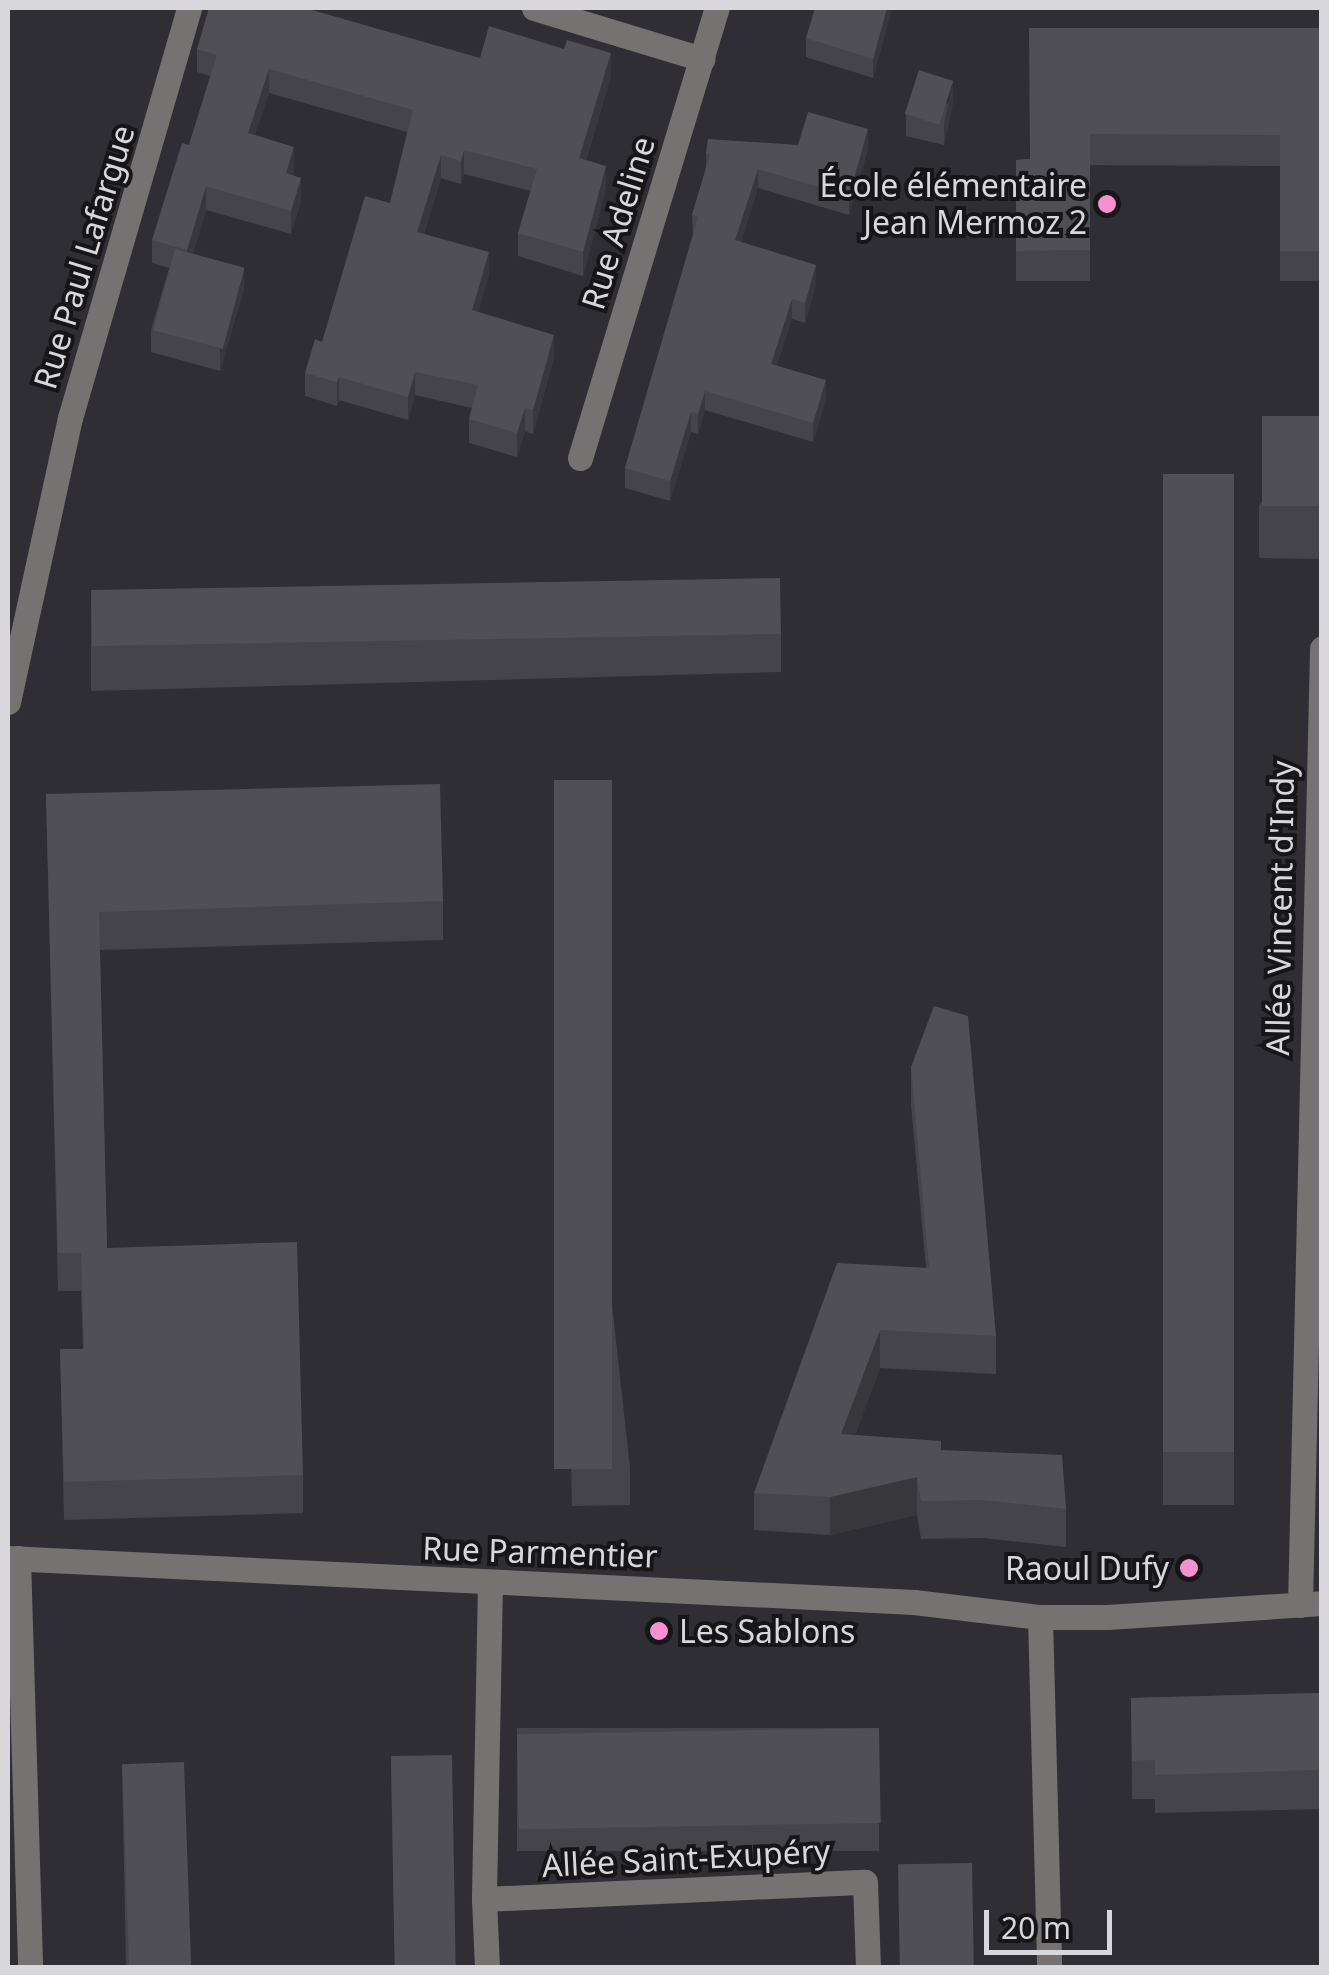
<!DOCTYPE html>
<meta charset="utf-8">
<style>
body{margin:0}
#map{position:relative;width:1329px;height:1975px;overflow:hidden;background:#2e2e34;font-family:"Noto Sans",sans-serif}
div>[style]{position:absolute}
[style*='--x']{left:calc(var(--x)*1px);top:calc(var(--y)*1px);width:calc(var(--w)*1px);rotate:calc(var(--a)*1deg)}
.minor>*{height:25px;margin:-12.5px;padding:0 12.5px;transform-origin:12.5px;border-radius:12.5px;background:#767271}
.wall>*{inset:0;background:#45444a;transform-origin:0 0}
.shaded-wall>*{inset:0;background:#38373c}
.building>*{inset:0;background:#504f56;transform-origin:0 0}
.dots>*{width:28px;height:28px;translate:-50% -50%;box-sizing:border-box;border:5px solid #161619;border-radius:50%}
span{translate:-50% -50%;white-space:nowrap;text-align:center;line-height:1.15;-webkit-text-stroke:8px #161619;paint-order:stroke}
.poi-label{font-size:32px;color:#d8d8dc}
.right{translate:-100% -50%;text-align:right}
.left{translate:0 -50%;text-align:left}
.street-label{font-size:32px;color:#d8d8dc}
.frame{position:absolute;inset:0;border:10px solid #d8d8dc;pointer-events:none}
.scale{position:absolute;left:984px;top:1910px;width:128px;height:45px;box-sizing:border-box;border:5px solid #d8d8dc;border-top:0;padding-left:12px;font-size:30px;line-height:35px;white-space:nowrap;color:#d8d8dc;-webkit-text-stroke:8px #161619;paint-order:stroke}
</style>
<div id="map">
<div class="minor">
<i style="--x:534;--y:8;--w:176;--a:16.9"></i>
<i style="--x:580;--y:458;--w:470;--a:-73.1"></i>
<i style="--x:8;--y:702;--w:291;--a:-77.7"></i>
<i style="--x:70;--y:418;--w:427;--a:-73.8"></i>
<i style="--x:8;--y:1558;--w:907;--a:2.78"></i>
<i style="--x:914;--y:1602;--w:127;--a:6.8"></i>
<i style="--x:1040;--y:1617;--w:67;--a:0"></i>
<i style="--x:1107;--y:1617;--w:215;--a:-3.7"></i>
<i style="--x:18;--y:1558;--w:410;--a:88.3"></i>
<i style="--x:490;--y:1583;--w:316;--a:91.1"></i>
<i style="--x:484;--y:1899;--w:381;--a:-2.6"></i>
<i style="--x:865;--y:1882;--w:86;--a:88"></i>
<i style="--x:1300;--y:1605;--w:957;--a:-88.68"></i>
<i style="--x:1040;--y:1617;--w:351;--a:88.5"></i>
<i style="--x:484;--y:1899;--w:69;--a:87.5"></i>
</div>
<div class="wall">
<i style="clip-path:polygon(892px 8px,873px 78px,806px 57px,806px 38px)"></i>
<i style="clip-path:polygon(1322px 28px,1322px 281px,1280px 281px,1280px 166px,1090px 165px,1090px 281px,1016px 281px,1016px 160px,1030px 159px)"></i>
<i style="clip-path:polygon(197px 49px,480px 58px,611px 76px,586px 160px,606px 189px,583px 276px,518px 256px,518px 233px,531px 191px,464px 174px,461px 184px,441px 178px,424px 234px,489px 275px,478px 312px,554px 358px,533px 434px,525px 431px,517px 457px,469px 443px,469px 419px,472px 408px,415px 395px,408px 420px,339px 400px,337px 406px,305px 396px,305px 373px,322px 342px,390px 203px,407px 132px,269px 93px,255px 135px,294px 170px,292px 175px,301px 201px,291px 234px,206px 210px,193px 254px,244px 289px,220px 371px,151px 352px,151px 330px,169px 268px,152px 263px,152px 240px,189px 145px,210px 76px,197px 72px)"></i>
<i style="clip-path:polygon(953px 102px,944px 145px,906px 136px,906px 114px)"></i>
<i style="clip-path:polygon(868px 149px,849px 215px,758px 188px,741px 242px,816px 285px,805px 323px,792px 319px,777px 365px,826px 400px,813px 442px,705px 410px,698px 434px,691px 432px,670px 501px,625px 488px,625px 468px,693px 235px,692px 215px,706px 169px,706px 153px)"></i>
<i style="clip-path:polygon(1322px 416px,1322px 559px,1259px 558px,1259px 506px)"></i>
<i style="left:1163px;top:474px;width:71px;height:1031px"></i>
<i style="clip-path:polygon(91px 596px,781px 634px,781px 672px,91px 691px)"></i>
<i style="clip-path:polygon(554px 780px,630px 1467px,630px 1505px,572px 1506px)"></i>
<i style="clip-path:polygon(46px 794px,443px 901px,443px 940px,100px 950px,107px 1248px,303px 1475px,303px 1513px,64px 1520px,60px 1349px,83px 1349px,81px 1291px,58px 1291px)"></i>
<i style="clip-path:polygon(911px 1067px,996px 1336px,996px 1374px,880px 1368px,855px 1435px,1066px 1509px,1066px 1547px,983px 1538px,921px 1539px,917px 1515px,830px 1535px,754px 1530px,754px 1493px,926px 1268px,911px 1105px)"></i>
<i style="clip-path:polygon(1322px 1693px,1322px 1809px,1155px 1813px,1155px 1799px,1132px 1799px,1131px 1698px)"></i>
<i style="left:879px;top:1728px;width:123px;height:362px;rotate:90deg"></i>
<i style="clip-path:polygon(391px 1756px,456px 1968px,395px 1968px)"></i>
<i style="clip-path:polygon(122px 1763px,190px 1968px,126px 1968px)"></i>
</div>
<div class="shaded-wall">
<i style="clip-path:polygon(887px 8px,892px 8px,892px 10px,873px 78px,873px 59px)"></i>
<i style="clip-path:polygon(611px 53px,611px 76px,579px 181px,579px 158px)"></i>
<i style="clip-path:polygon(269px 69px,269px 93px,248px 157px,248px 133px)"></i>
<i style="clip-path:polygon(953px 81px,953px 102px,944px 145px,944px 124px)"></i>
<i style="clip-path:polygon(868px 129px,868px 149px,849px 215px,849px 196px)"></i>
<i style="clip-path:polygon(294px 147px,294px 170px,286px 197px,286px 173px)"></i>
<i style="clip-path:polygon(464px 150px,464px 174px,461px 184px,461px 161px)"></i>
<i style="clip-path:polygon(441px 155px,441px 178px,417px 255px,417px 232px)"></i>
<i style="clip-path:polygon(606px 166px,606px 189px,583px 276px,583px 252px)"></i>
<i style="clip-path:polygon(758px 169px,758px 188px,735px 260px,735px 240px)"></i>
<i style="clip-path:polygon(301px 178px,301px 201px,291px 234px,291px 211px)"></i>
<i style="clip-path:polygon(206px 186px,206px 210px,187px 274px,187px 250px)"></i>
<i style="clip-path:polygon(489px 252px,489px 275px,472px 334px,472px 310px)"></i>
<i style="clip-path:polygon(816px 265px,816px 285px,805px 323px,805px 303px)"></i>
<i style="clip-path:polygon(244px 268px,244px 289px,220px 371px,220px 350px)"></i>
<i style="clip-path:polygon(792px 299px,792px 319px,771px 383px,771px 364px)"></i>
<i style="clip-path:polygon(554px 335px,554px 358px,533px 434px,533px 410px)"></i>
<i style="clip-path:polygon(415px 372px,415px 395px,408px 420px,408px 397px)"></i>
<i style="clip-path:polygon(339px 377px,339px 400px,337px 406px,337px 382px)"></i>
<i style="clip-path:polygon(826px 380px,826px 400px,813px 442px,813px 423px)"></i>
<i style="clip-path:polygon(705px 391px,705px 410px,698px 434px,698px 414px)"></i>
<i style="clip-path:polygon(525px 408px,525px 431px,517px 457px,517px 433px)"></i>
<i style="clip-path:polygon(691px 412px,691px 432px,670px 501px,670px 481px)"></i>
<i style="clip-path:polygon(880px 1330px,880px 1368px,841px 1472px,841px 1434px)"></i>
<i style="clip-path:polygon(917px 1477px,917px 1515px,830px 1535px,830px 1497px)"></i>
</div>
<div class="building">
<i style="clip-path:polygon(209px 8px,305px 8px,480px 58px,489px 26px,564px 49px,567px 40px,611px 53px,579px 158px,606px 166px,583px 252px,518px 233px,537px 169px,464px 150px,461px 161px,441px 155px,417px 232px,489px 252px,472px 310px,554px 335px,533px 410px,525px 408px,517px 433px,469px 419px,478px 385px,415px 372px,408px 397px,339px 377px,337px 382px,305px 373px,315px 339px,322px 342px,365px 196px,390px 203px,413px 110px,269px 69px,248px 133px,294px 147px,286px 173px,301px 178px,291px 211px,206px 186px,187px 250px,152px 240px,182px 143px,189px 145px,217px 55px,197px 49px)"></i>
<i style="clip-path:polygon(815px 8px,887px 8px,873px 59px,806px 38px)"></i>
<i style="clip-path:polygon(1029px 28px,1322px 28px,1322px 251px,1280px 251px,1280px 135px,1090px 134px,1090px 250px,1016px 251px,1016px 160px,1030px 159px)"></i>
<i style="left:919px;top:70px;width:36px;height:46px;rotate:18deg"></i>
<i style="clip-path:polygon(808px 112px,868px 129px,849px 196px,758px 169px,735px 240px,816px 265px,805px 303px,792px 299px,771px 364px,826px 380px,813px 423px,705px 391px,698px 414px,691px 412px,670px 481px,625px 468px,698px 217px,692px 215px,710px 154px,757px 168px,706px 153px,708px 139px,798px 145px)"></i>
<i style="left:175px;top:249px;width:72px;height:84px;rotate:15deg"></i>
<i style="left:1262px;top:416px;width:60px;height:90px"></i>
<i style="left:1163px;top:474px;width:71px;height:978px"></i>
<i style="left:780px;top:578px;width:56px;height:689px;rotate:89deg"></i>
<i style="left:554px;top:780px;width:58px;height:689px"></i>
<i style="clip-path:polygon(440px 784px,443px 901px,99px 912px,107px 1248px,297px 1242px,303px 1475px,64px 1482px,60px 1349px,84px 1349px,81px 1253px,58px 1253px,46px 794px)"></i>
<i style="clip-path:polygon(934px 1006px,968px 1016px,996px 1336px,880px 1330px,841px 1434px,941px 1441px,941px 1450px,1062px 1455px,1066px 1509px,983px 1500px,921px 1501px,917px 1477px,830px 1497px,754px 1493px,837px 1263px,929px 1268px,911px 1067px)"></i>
<i style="clip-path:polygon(1322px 1693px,1322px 1770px,1155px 1775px,1155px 1760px,1132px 1761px,1131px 1698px)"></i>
<i style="left:879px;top:1728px;width:95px;height:362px;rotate:89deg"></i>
<i style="left:452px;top:1755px;width:213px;height:61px;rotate:89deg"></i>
<i style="left:184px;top:1762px;width:206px;height:62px;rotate:88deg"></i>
<i style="left:972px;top:1863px;width:105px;height:74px;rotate:89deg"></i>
</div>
<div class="dots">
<i style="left:1107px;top:204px;background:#f690cf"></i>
<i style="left:1189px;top:1568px;background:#f690cf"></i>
<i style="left:659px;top:1631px;background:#f690cf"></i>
</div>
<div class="poi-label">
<span class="right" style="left:1087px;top:204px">École élémentaire<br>Jean Mermoz 2</span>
<span class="right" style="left:1169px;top:1568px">Raoul Dufy</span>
<span class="left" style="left:679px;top:1631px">Les Sablons</span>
</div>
<div class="street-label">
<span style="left:618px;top:223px;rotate:-73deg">Rue Adeline</span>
<span style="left:84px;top:257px;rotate:-73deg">Rue Paul Lafargue</span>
<span style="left:1280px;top:908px;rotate:-89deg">Allée Vincent d'Indy</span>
<span style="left:540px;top:1552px;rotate:2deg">Rue Parmentier</span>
<span style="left:686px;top:1858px;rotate:-3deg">Allée Saint-Exupéry</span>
</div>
<div class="frame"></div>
<div class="scale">20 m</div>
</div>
